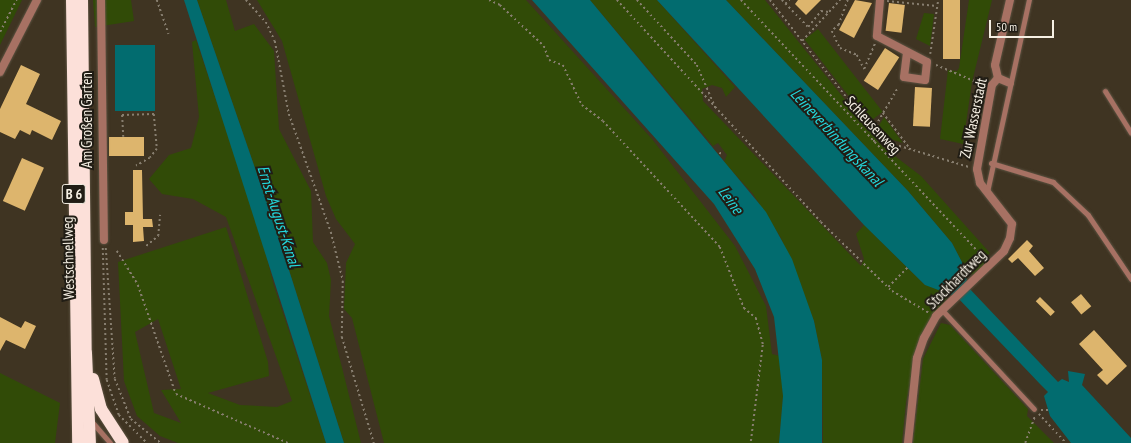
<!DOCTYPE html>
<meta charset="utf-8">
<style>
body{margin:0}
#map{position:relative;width:1131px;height:443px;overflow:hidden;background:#3f3422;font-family:"PT Sans Narrow",sans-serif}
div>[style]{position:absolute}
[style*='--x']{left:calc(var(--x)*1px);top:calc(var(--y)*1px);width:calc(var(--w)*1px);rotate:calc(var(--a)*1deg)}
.green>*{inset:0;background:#314b07;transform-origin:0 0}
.water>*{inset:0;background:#026c6f;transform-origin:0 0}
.building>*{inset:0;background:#ddb56d;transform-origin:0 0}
.path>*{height:1.5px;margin-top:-0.75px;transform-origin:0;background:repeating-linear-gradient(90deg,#877e6f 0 2px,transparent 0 5px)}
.roads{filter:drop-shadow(0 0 1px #5c5241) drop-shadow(0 0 1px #5c5241)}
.lane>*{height:5px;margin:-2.5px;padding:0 2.5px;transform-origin:2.5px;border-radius:2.5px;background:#a77163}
.street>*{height:8px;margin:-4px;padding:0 4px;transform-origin:4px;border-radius:4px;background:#a77163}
.highway>*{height:12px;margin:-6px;padding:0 6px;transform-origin:6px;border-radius:6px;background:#fce0d9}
span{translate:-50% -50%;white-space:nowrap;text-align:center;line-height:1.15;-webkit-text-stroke:4px #211d15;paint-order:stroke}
.shield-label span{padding:1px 3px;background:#211d15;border:1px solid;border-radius:3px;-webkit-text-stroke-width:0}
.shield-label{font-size:14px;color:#f6f0e4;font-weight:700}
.street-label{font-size:15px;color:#f6f0e4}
.water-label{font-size:16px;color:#23d8dd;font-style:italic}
.scale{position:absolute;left:989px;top:20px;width:65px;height:18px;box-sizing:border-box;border:2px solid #f6f0e4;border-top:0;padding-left:5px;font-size:12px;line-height:14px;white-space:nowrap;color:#f6f0e4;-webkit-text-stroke:3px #211d15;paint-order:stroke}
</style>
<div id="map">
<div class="green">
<i style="clip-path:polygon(0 0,22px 0,0 45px)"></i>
<i style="clip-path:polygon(93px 0,131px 0,134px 21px,95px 27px)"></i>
<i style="clip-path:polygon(197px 0,226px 0,235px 31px,254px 24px,274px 51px,279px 129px,311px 191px,313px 242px,327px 263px,331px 280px,329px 316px,361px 443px,344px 443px,275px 226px)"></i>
<i style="clip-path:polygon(257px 0,526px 0,652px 139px,735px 246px,766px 306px,772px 354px,780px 356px,783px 396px,779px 443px,384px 443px,352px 318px,344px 309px,346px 263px,355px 244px,336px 219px,326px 196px,282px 41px)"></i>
<i style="clip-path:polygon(590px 0,657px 0,735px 87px,726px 97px,722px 88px,712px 85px,702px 89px,703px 101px,861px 266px,864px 259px,856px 234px,864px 225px,925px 285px,951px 292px,920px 337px,906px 402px,902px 443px,823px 443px,822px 360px,814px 321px,781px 238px,753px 194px,724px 162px,727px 155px,718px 143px,713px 146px)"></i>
<i style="clip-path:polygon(726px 0,765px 0,883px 147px,921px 176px,990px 253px,985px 258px,990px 264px,979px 274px,963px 275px,964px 266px,952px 243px,908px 191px)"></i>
<i style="clip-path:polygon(969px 0,992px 0,972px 82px,963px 144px,940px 139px,948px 70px,957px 71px,959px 68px)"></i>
<i style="clip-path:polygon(924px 13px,934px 14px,930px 46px,916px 39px)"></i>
<i style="left:818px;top:29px;width:105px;height:17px;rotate:52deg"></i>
<i style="clip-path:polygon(evenodd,196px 40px,260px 231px,274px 286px,326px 443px,178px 443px,160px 436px,137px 416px,124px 381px,118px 262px,226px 227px,268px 362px,269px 376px,208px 393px,240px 405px,277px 407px,292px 401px,226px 217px,193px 199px,162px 194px,149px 179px,169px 155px,191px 148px,199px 117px,192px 42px,196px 40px,158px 319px,181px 389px,161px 390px,181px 423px,154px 413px,135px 332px,158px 319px)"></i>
<i style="clip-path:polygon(884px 117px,903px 143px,881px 136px,877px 129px)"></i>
<i style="clip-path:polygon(941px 323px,950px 325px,1028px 409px,1027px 416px,1054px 443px,913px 443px,923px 359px)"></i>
<i style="clip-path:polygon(0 373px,60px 403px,55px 443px,0 443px)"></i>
</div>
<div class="water">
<i style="clip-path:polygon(184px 0,197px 0,275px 226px,344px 443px,326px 443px)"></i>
<i style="clip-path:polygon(532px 0,590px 0,766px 212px,792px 259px,814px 321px,822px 360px,822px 443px,779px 443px,783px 396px,774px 317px,755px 269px,714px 204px)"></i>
<i style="clip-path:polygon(657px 0,726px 0,908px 191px,952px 243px,964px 266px,968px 287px,1058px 382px,1062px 379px,1069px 382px,1068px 371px,1085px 374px,1082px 385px,1131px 438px,1131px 443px,1071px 443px,1050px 416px,1044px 396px,1048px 392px,1040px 384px,957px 297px,925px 285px,864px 225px)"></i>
<i style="left:155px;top:45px;width:66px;height:40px;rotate:90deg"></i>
</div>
<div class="building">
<i style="clip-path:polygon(798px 0,821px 0,806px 15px,795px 4px)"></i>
<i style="clip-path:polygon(855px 0,872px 3px,854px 38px,839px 30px)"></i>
<i style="left:943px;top:0;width:17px;height:59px"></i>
<i style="left:889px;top:3px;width:16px;height:28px;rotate:7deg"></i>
<i style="left:885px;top:48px;width:17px;height:39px;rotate:33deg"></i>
<i style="clip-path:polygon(21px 65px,40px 74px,26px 104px,61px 121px,52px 140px,32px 130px,30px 135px,20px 130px,15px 139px,0 132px,0 109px)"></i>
<i style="left:915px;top:87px;width:17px;height:39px;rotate:3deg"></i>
<i style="left:109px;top:137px;width:35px;height:19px"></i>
<i style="left:22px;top:158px;width:24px;height:47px;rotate:24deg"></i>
<i style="clip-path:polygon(133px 170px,142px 170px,143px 219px,152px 219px,153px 227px,143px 227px,144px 241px,133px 242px,133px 225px,125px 225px,125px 212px,133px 212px)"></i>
<i style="clip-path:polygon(1027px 240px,1033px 246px,1029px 251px,1044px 268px,1035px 276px,1018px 258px,1012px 263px,1008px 259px)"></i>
<i style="left:1081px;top:294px;width:16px;height:13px;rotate:50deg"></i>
<i style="left:1040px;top:297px;width:21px;height:6px;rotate:45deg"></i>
<i style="clip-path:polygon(0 317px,21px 328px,25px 321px,36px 326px,25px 349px,6px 340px,0 351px)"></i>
<i style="clip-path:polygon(1094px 330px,1127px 366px,1107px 385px,1097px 375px,1103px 370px,1079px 344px)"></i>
</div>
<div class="path">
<i style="--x:157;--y:0;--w:36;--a:71"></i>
<i style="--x:246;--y:0;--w:30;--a:48"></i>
<i style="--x:266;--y:22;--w:21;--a:65"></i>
<i style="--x:275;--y:41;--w:74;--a:79.1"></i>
<i style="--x:289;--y:114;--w:125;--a:70.4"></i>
<i style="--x:331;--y:232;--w:50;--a:76.2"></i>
<i style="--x:343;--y:281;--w:56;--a:91"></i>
<i style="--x:342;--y:337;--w:111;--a:73.2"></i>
<i style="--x:489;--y:0;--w:12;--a:24"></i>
<i style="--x:500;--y:5;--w:60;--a:43"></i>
<i style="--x:544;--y:46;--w:15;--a:70"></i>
<i style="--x:549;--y:60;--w:15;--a:20"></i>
<i style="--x:563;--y:65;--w:44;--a:64.6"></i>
<i style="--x:582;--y:105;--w:26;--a:37"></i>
<i style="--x:603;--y:121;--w:172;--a:47.1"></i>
<i style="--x:720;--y:247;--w:66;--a:68.5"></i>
<i style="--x:744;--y:308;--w:16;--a:40"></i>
<i style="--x:756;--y:318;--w:28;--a:75"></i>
<i style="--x:763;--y:345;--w:99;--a:97"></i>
<i style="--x:617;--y:0;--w:301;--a:47.4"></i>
<i style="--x:821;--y:222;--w:99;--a:44.2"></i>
<i style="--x:892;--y:291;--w:43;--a:30.7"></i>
<i style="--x:637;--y:0;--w:88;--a:47.3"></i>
<i style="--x:697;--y:65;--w:48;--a:66.6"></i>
<i style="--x:741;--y:0;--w:354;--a:46.7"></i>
<i style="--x:770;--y:0;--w:178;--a:51.8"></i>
<i style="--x:782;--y:0;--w:37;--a:46"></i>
<i style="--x:808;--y:27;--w:21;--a:-51"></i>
<i style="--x:821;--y:11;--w:8;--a:7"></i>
<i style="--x:848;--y:0;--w:27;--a:110"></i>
<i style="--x:839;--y:25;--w:9;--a:139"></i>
<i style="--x:832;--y:31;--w:19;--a:65"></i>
<i style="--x:840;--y:48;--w:18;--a:22"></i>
<i style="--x:857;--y:55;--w:16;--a:63"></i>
<i style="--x:864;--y:69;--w:28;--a:-67"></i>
<i style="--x:887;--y:1;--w:50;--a:5.7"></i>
<i style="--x:785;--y:4;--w:6;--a:-45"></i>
<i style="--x:0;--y:32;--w:36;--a:-63"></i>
<i style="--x:802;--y:41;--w:56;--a:-47.2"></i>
<i style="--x:930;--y:54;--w:55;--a:-81.6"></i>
<i style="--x:936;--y:65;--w:52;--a:22.6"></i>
<i style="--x:883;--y:113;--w:46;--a:52.9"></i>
<i style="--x:873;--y:130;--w:48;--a:-59.7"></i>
<i style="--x:123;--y:137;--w:22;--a:-93"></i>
<i style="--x:122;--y:115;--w:32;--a:-2"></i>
<i style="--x:154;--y:114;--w:35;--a:85"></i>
<i style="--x:157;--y:149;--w:11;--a:128"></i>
<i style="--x:150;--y:158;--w:16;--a:150"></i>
<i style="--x:873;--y:141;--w:7;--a:-8"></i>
<i style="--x:880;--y:140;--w:93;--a:16.9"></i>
<i style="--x:719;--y:154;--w:5;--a:-37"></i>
<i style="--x:146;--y:246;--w:16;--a:-40"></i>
<i style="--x:158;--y:236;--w:21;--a:-85"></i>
<i style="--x:103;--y:248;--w:132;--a:88.3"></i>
<i style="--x:107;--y:380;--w:37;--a:71"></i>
<i style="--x:119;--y:415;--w:40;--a:45"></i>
<i style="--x:106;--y:248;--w:131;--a:86.1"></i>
<i style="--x:115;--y:379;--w:43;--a:68.2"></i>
<i style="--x:131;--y:419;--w:38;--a:39"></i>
<i style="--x:117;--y:251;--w:40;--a:58"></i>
<i style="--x:138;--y:285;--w:115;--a:70.8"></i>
<i style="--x:176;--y:394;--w:122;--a:23.6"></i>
<i style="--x:888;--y:287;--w:28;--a:-45"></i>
<i style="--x:1041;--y:410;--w:8;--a:0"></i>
<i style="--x:1039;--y:414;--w:40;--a:47"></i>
<i style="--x:1025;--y:443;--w:29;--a:-70"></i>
</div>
<div class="roads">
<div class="lane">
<i style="--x:1105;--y:91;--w:49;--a:58.2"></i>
<i style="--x:991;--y:163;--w:65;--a:17"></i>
<i style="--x:1053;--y:182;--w:48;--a:43.3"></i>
<i style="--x:1088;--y:215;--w:77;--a:56.1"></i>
<i style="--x:987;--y:192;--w:197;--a:-77.7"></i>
<i style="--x:942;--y:310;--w:135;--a:47.1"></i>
<i style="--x:92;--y:422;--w:28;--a:49"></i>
</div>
<div class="street">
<i style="--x:101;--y:0;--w:240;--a:89.3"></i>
<i style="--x:880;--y:0;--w:36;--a:95"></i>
<i style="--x:877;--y:36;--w:56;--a:27.5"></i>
<i style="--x:927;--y:62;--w:18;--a:96"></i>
<i style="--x:925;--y:80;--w:21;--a:-172"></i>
<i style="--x:904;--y:77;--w:25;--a:-83"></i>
<i style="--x:0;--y:72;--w:81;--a:-62.8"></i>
<i style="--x:998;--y:78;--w:13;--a:23"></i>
<i style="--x:908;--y:443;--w:85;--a:-84"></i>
<i style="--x:917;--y:358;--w:21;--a:-71"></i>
<i style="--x:924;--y:338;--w:25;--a:-61"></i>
<i style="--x:936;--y:316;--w:94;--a:-43.7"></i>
<i style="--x:1004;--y:251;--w:14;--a:-65"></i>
<i style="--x:1010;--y:238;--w:14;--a:-82"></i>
<i style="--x:1012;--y:224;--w:52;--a:-128"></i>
<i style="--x:980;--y:183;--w:14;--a:-102"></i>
<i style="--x:977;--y:169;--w:85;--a:-79.9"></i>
<i style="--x:992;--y:85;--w:9;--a:-49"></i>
<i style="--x:998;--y:78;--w:13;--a:-103"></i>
<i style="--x:995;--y:65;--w:67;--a:-77"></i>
</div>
<div class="highway">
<i style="--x:72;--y:0;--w:443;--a:89.2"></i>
<i style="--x:82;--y:0;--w:353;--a:89.4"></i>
<i style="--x:86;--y:353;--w:90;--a:87.5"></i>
<i style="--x:93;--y:379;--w:31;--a:75"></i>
<i style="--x:101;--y:409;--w:40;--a:57.1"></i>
</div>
</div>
<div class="shield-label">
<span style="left:74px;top:194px">B 6</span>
</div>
<div class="street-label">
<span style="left:973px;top:118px;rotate:-78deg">Zur Wasserstadt</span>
<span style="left:87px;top:120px;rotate:-90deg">Am Großen Garten</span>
<span style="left:873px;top:125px;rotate:47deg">Schleusenweg</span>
<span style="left:68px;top:258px;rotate:-91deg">Westschnellweg</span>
<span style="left:956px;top:279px;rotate:-45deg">Stockhardtweg</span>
</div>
<div class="water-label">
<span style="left:837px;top:137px;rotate:47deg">Leineverbindungskanal</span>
<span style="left:731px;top:200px;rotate:54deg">Leine</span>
<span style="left:279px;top:216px;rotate:72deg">Ernst-August-Kanal</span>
</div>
<div class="scale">50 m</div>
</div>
